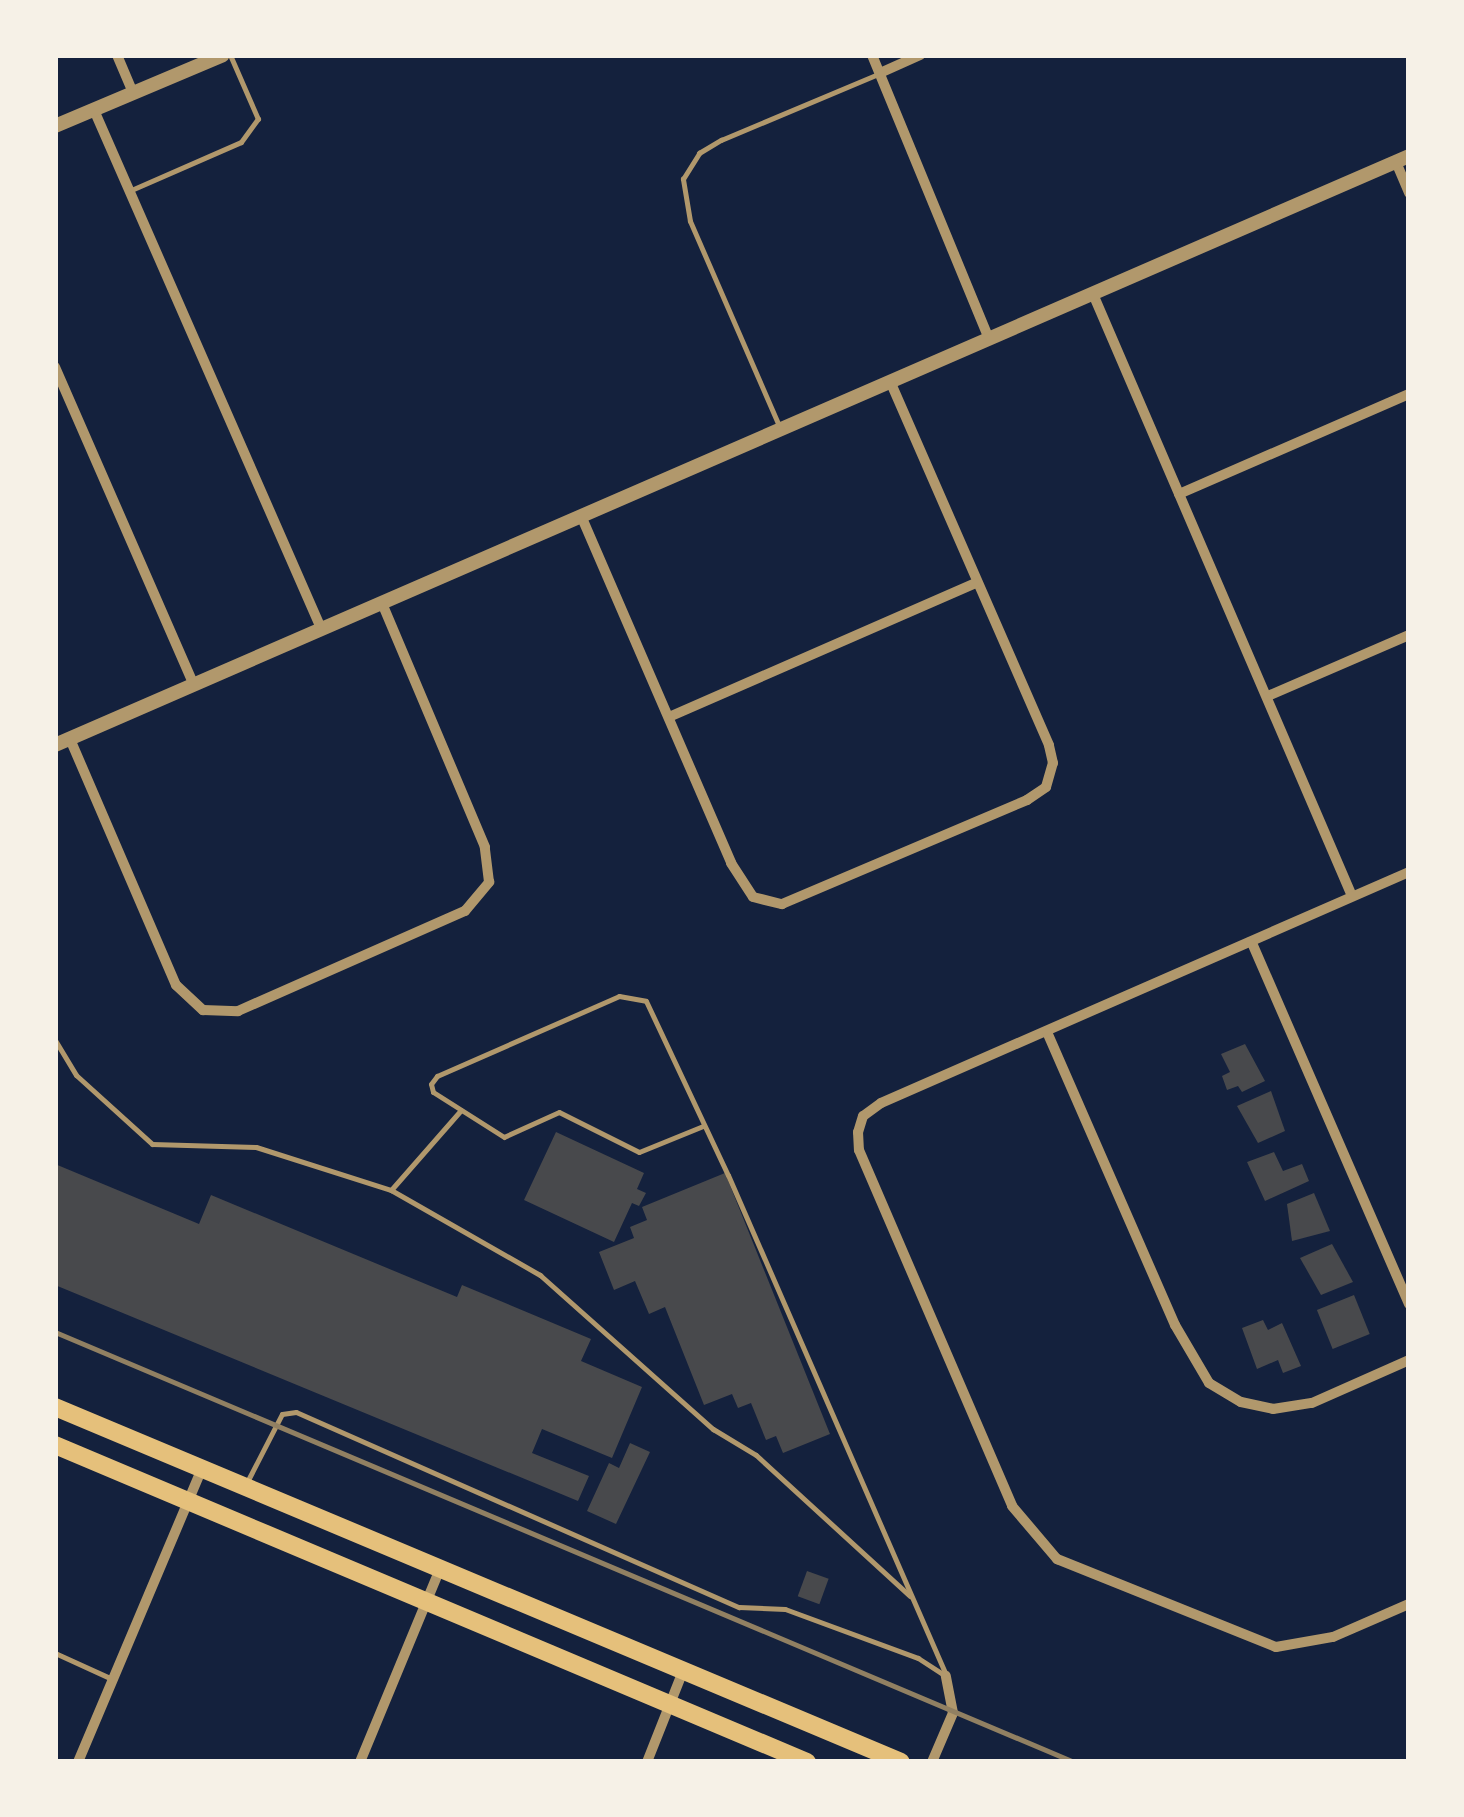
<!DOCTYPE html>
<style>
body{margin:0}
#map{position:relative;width:1464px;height:1817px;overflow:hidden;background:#14213d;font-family:Figtree,sans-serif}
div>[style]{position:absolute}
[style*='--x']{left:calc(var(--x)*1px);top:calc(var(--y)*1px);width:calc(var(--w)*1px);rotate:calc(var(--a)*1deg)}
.building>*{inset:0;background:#48494c;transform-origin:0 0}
.service>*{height:5px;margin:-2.5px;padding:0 2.5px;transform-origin:2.5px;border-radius:2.5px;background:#b1986c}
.minor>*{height:10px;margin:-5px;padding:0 5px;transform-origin:5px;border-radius:5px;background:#b1986c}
.tertiary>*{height:14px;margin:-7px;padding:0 7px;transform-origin:7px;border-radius:7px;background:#b1986c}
.primary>*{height:18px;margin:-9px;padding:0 9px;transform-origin:9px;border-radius:9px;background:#e5c07b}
.rail>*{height:5px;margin:-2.5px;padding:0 2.5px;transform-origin:2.5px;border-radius:2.5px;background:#918062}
span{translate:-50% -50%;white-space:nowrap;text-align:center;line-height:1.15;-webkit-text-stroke:8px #f6f1e7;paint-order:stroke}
.frame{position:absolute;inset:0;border:58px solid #f6f1e7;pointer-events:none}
</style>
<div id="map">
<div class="building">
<i style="clip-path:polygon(1245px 1044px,1265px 1081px,1242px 1092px,1238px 1086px,1227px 1090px,1222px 1076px,1230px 1072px,1221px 1054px)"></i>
<i style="clip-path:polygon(1271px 1091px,1285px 1131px,1258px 1143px,1237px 1106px)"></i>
<i style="clip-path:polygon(556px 1132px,644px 1173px,637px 1189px,646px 1193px,639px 1206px,632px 1203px,614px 1242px,524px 1200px)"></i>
<i style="clip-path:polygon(1274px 1152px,1283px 1171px,1302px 1164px,1309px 1181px,1265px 1201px,1247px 1162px)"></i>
<i style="clip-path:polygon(55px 1164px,199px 1224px,211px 1195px,457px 1297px,462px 1285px,591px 1339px,581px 1361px,642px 1387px,612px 1458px,542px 1429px,532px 1453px,589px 1476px,578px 1501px,55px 1285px)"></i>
<i style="clip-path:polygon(725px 1173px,830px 1434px,783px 1453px,776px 1436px,766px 1440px,751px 1403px,738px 1408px,732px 1394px,704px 1405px,665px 1307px,649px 1314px,635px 1281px,614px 1290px,599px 1252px,634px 1238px,630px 1227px,647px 1220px,642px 1207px)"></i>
<i style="clip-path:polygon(1314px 1193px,1330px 1231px,1292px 1241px,1287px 1204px)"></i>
<i style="clip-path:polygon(1332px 1244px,1353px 1282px,1321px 1295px,1300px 1258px)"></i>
<i style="left:1354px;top:1295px;width:42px;height:40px;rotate:68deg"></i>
<i style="clip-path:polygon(1263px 1320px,1268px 1330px,1282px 1323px,1301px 1366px,1283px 1373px,1278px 1360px,1257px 1369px,1242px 1328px)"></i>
<i style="clip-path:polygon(630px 1443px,650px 1452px,616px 1524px,587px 1511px,609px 1463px,619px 1468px)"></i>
<i style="left:807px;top:1571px;width:23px;height:27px;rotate:20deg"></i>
</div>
<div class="service">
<i style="--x:129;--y:191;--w:122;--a:-23.6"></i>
<i style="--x:241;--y:142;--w:29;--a:-54"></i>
<i style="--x:258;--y:119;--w:70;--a:-113.6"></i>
<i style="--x:780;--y:428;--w:226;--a:-113.5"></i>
<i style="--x:690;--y:221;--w:43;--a:-99.5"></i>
<i style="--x:683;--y:179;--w:31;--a:-58"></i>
<i style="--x:699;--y:153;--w:26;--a:-31"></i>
<i style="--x:721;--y:140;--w:173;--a:-22.8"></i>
<i style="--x:55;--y:1040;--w:41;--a:59"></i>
<i style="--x:76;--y:1075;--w:103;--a:42.2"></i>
<i style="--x:152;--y:1144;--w:104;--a:1.7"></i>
<i style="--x:256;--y:1147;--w:142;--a:17.7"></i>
<i style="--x:391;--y:1190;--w:172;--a:29.7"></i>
<i style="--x:540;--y:1275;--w:232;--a:41.7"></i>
<i style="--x:713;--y:1429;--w:50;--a:31.2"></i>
<i style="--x:756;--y:1455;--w:209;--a:42.5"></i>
<i style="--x:703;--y:1126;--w:69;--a:157.9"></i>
<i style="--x:639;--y:1152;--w:89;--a:-153.4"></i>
<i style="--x:559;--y:1112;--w:60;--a:155.6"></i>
<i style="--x:504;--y:1137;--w:84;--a:-147.6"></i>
<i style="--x:433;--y:1092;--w:8;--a:-104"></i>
<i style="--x:431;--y:1084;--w:10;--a:-53"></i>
<i style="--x:437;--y:1076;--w:199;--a:-23.7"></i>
<i style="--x:619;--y:996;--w:27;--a:10"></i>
<i style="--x:646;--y:1001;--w:192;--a:64.8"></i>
<i style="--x:728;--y:1175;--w:545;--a:66.44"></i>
<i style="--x:391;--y:1190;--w:106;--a:-48.8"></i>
<i style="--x:247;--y:1482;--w:76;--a:-62.8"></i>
<i style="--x:282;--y:1414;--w:14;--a:-8"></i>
<i style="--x:296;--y:1412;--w:484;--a:23.8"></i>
<i style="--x:739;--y:1607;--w:46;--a:2.5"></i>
<i style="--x:785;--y:1609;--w:142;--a:20.2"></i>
<i style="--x:918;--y:1658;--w:31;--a:33"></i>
<i style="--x:55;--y:1653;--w:63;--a:24.5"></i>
</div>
<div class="minor">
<i style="--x:117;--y:55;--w:39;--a:67"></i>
<i style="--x:872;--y:55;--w:307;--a:67.6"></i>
<i style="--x:880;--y:73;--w:44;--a:-24.2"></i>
<i style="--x:94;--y:110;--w:566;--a:66.34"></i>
<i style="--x:1396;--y:162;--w:34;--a:67"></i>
<i style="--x:1093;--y:294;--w:655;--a:66.72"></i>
<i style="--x:55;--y:367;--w:345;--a:66.4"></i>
<i style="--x:1179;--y:494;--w:251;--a:-23.5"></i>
<i style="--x:582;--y:518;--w:376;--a:66.6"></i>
<i style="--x:731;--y:863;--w:40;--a:57.1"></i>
<i style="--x:753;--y:897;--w:30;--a:14"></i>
<i style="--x:782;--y:904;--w:266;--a:-23"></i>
<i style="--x:1027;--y:800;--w:23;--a:-34"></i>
<i style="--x:1046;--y:787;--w:25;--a:-74"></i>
<i style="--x:1053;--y:763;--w:18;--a:-103"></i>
<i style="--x:1049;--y:745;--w:395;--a:-113.6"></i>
<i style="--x:1268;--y:696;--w:154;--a:-23.4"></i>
<i style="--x:669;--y:717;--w:335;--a:-23.6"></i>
<i style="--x:70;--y:739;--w:268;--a:66.7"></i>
<i style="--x:176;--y:985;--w:37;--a:43"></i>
<i style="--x:203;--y:1010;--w:35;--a:2"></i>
<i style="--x:238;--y:1011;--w:248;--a:-23.8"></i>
<i style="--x:465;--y:911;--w:38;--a:-50"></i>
<i style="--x:489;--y:882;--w:35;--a:-97"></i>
<i style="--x:485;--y:847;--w:265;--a:-112.9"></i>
<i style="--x:1409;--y:872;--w:576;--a:156.37"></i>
<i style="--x:881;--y:1103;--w:22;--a:144"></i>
<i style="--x:863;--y:1116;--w:17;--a:107"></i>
<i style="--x:858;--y:1132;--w:18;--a:87"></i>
<i style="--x:859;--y:1150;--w:387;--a:66.7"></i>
<i style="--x:1012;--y:1506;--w:70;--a:49.7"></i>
<i style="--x:1057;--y:1559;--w:236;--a:21.9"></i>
<i style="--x:1276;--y:1647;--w:58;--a:-10"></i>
<i style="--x:1333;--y:1637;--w:83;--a:-23.5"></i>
<i style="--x:1252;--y:943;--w:394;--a:66.5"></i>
<i style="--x:1047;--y:1032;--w:320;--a:66.4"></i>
<i style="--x:1175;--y:1325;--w:67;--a:59.6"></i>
<i style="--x:1209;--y:1383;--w:37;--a:31"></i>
<i style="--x:1241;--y:1402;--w:33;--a:12"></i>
<i style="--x:1273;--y:1409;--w:39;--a:-9"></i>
<i style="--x:1312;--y:1403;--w:106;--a:-23.9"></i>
<i style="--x:78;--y:1762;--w:318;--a:-67.1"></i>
<i style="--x:360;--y:1762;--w:209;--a:-67.5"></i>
<i style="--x:647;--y:1762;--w:98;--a:-68.4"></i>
<i style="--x:932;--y:1762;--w:53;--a:-66.8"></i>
<i style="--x:953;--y:1713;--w:38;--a:-101"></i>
</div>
<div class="tertiary">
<i style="--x:55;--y:126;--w:182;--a:-22.9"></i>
<i style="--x:55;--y:745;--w:1477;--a:-23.51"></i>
</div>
<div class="primary">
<i style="--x:55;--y:1407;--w:917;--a:22.76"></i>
<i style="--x:55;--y:1445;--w:816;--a:22.86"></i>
</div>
<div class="rail">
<i style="--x:55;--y:1332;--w:1106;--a:22.88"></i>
</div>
<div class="frame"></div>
</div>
